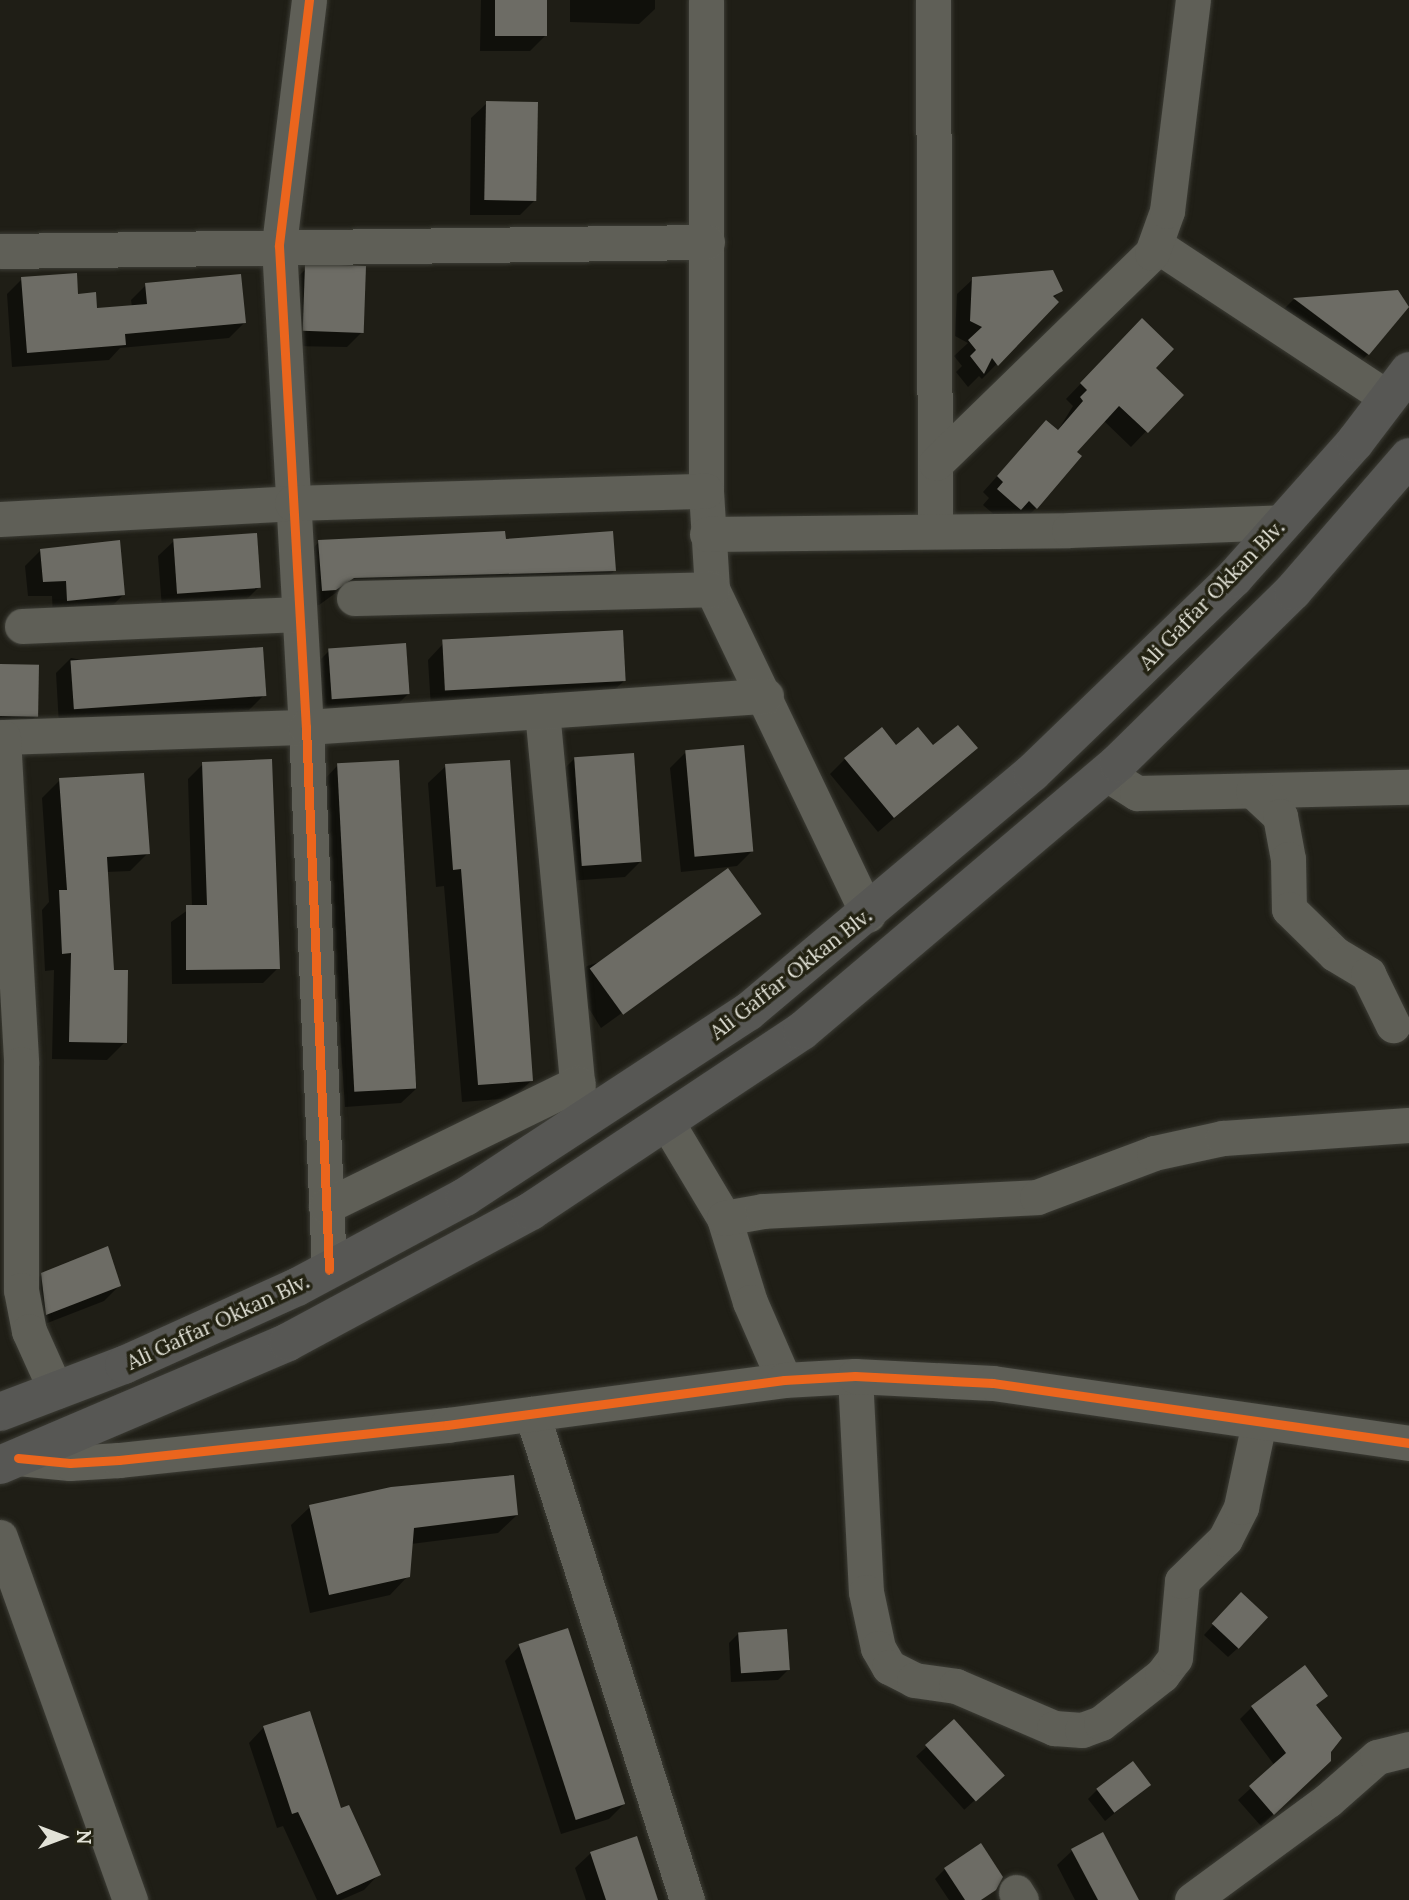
<!DOCTYPE html>
<style>
body{margin:0}
#map{position:relative;width:1409px;height:1900px;overflow:hidden;background:#1f1e16;font-family:Lora,serif}
div>[style]{position:absolute}
[style*='--x']{left:calc(var(--x)*1px);top:calc(var(--y)*1px);width:calc(var(--w)*1px);rotate:calc(var(--a)*1deg)}
.shadow>*{inset:0;background:#0007;transform-origin:0 0}
.building>*{inset:0;background:#6d6c65;transform-origin:0 0}
.roads{filter:drop-shadow(0 0 2px #3c3c35) drop-shadow(0 0 2px #3c3c35)}
.minor>*{height:35px;margin:-17.5px;padding:0 17.5px;transform-origin:17.5px;border-radius:17.5px;background:#5f5f57}
.major>*{height:38px;margin:-19px;padding:0 19px;transform-origin:19px;border-radius:19px;background:#575754}
.cycleway>*{height:9px;margin:-4.5px;padding:0 4.5px;transform-origin:4.5px;border-radius:4.5px;background:#eb651d}
span{translate:-50% -50%;white-space:nowrap;text-align:center;line-height:1.15;-webkit-text-stroke:7px #232212;paint-order:stroke}
.street-label{font-size:21px;color:#e2e2d7}
.north{position:absolute;left:28px;top:1802px;width:70px;height:70px;-webkit-text-stroke:5px #232212;paint-order:stroke;rotate:90deg;font-size:19px;font-weight:700;line-height:28px;text-align:center;color:#e2e2d7}
.north::after{content:'';display:block;margin:auto;width:24px;height:32px;background:#e2e2d7;clip-path:polygon(50% 0,100% 100%,50% 72%,0 100%)}
</style>
<div id="map">
<div class="shadow">
<i style="clip-path:polygon(481px 0,546px 0,545px 36px,530px 51px,480px 51px)"></i>
<i style="clip-path:polygon(570px 0,655px 0,655px 9px,639px 24px,570px 22px)"></i>
<i style="clip-path:polygon(487px 103px,535px 200px,520px 215px,470px 215px,471px 118px)"></i>
<i style="clip-path:polygon(306px 269px,362px 332px,347px 347px,291px 346px,290px 284px)"></i>
<i style="clip-path:polygon(22px 279px,77px 296px,96px 310px,132px 307px,131px 300px,146px 285px,244px 323px,229px 338px,120px 348px,109px 360px,12px 367px,7px 294px)"></i>
<i style="clip-path:polygon(973px 279px,1061px 291px,1053px 298px,1057px 302px,982px 379px,979px 376px,968px 387px,956px 372px,962px 366px,954px 356px,968px 343px,955px 336px,957px 294px)"></i>
<i style="clip-path:polygon(1398px 291px,1368px 354px,1353px 369px,1279px 314px,1293px 300px)"></i>
<i style="clip-path:polygon(1142px 320px,1153px 368px,1181px 395px,1131px 447px,1104px 421px,1075px 452px,1036px 508px,1021px 523px,1005px 524px,983px 505px,989px 498px,983px 492px,1046px 422px,1057px 432px,1073px 406px,1066px 399px)"></i>
<i style="clip-path:polygon(174px 541px,259px 587px,244px 602px,162px 608px,158px 556px)"></i>
<i style="clip-path:polygon(504px 541px,614px 571px,599px 586px,337px 592px,319px 605px,307px 605px,304px 557px,319px 542px)"></i>
<i style="clip-path:polygon(41px 550px,123px 595px,108px 610px,53px 615px,52px 596px,28px 596px,25px 566px)"></i>
<i style="clip-path:polygon(443px 644px,625px 680px,609px 695px,431px 708px,428px 660px)"></i>
<i style="clip-path:polygon(329px 651px,408px 694px,393px 709px,318px 715px,314px 666px)"></i>
<i style="clip-path:polygon(71px 658px,264px 695px,249px 710px,59px 725px,56px 673px)"></i>
<i style="clip-path:polygon(0 666px,37px 715px,22px 730px,0 730px)"></i>
<i style="clip-path:polygon(896px 747px,975px 748px,878px 832px,830px 774px,845px 759px)"></i>
<i style="clip-path:polygon(685px 753px,752px 851px,737px 866px,681px 872px,670px 768px)"></i>
<i style="clip-path:polygon(574px 759px,640px 862px,625px 877px,567px 881px,559px 774px)"></i>
<i style="clip-path:polygon(508px 762px,531px 1081px,513px 1098px,462px 1102px,444px 886px,436px 887px,428px 783px,446px 766px)"></i>
<i style="clip-path:polygon(203px 764px,278px 968px,263px 983px,172px 984px,171px 922px,192px 907px,188px 779px)"></i>
<i style="clip-path:polygon(338px 765px,417px 1088px,401px 1103px,345px 1107px,323px 781px)"></i>
<i style="clip-path:polygon(60px 780px,148px 853px,130px 871px,106px 872px,112px 972px,125px 1042px,107px 1060px,52px 1059px,54px 970px,45px 971px,42px 910px,49px 902px,42px 798px)"></i>
<i style="clip-path:polygon(759px 914px,601px 1028px,572px 981px,587px 966px)"></i>
<i style="clip-path:polygon(42px 1274px,119px 1286px,104px 1301px,32px 1329px,27px 1290px)"></i>
<i style="clip-path:polygon(310px 1507px,517px 1515px,498px 1533px,411px 1544px,408px 1576px,390px 1595px,310px 1613px,291px 1525px)"></i>
<i style="clip-path:polygon(1232px 1604px,1238px 1648px,1228px 1657px,1204px 1635px)"></i>
<i style="clip-path:polygon(739px 1633px,788px 1670px,778px 1680px,731px 1682px,729px 1643px)"></i>
<i style="clip-path:polygon(520px 1645px,624px 1804px,609px 1819px,561px 1834px,505px 1661px)"></i>
<i style="clip-path:polygon(1326px 1696px,1315px 1706px,1317px 1773px,1261px 1826px,1238px 1800px,1275px 1766px,1240px 1719px,1252px 1707px)"></i>
<i style="left:954px;top:1722px;width:72px;height:51px;rotate:48deg"></i>
<i style="clip-path:polygon(264px 1727px,340px 1811px,379px 1874px,364px 1890px,341px 1900px,317px 1900px,283px 1826px,277px 1828px,249px 1743px)"></i>
<i style="clip-path:polygon(1149px 1785px,1105px 1821px,1088px 1799px,1097px 1790px)"></i>
<i style="clip-path:polygon(1073px 1850px,1137px 1900px,1075px 1900px,1057px 1865px)"></i>
<i style="clip-path:polygon(591px 1853px,656px 1900px,586px 1900px,575px 1868px)"></i>
<i style="clip-path:polygon(945px 1869px,978px 1900px,949px 1900px,935px 1879px)"></i>
</div>
<div class="building">
<i style="left:495px;top:0;width:52px;height:36px"></i>
<i style="left:486px;top:101px;width:52px;height:99px;rotate:1deg"></i>
<i style="left:366px;top:266px;width:67px;height:61px;rotate:92deg"></i>
<i style="clip-path:polygon(1053px 270px,1063px 291px,1053px 296px,1059px 302px,998px 366px,992px 358px,984px 374px,970px 356px,976px 350px,968px 340px,982px 327px,970px 321px,972px 277px)"></i>
<i style="clip-path:polygon(77px 273px,78px 294px,96px 292px,97px 308px,147px 304px,145px 283px,241px 274px,246px 323px,125px 334px,126px 345px,27px 353px,21px 277px)"></i>
<i style="clip-path:polygon(1398px 290px,1409px 307px,1369px 355px,1293px 298px)"></i>
<i style="clip-path:polygon(1142px 318px,1174px 349px,1156px 368px,1184px 395px,1148px 433px,1119px 406px,1077px 452px,1082px 456px,1037px 509px,1029px 501px,1021px 510px,997px 489px,1003px 482px,997px 476px,1046px 420px,1058px 430px,1083px 401px,1080px 397px,1087px 390px,1080px 383px)"></i>
<i style="clip-path:polygon(505px 531px,506px 539px,613px 531px,616px 571px,354px 578px,336px 590px,322px 591px,318px 540px)"></i>
<i style="left:257px;top:533px;width:55px;height:84px;rotate:86deg"></i>
<i style="clip-path:polygon(120px 540px,125px 595px,67px 601px,66px 581px,43px 582px,40px 549px)"></i>
<i style="left:623px;top:630px;width:51px;height:181px;rotate:87deg"></i>
<i style="left:406px;top:643px;width:51px;height:78px;rotate:86deg"></i>
<i style="left:263px;top:647px;width:49px;height:193px;rotate:86deg"></i>
<i style="left:0;top:664px;width:39px;height:52px;rotate:1deg"></i>
<i style="clip-path:polygon(958px 725px,978px 748px,894px 818px,844px 758px,882px 727px,896px 745px,918px 727px,933px 745px)"></i>
<i style="left:744px;top:745px;width:107px;height:59px;rotate:85deg"></i>
<i style="left:634px;top:753px;width:109px;height:60px;rotate:86deg"></i>
<i style="clip-path:polygon(272px 759px,280px 969px,186px 970px,186px 905px,207px 905px,202px 762px)"></i>
<i style="left:399px;top:760px;width:329px;height:62px;rotate:87deg"></i>
<i style="clip-path:polygon(510px 760px,533px 1081px,478px 1085px,461px 869px,453px 870px,445px 764px)"></i>
<i style="clip-path:polygon(144px 773px,150px 854px,107px 857px,114px 970px,128px 970px,127px 1043px,69px 1042px,71px 953px,62px 954px,59px 890px,67px 890px,59px 778px)"></i>
<i style="left:728px;top:868px;width:57px;height:171px;rotate:54deg"></i>
<i style="clip-path:polygon(108px 1246px,121px 1286px,46px 1315px,41px 1273px)"></i>
<i style="clip-path:polygon(514px 1475px,518px 1515px,414px 1528px,410px 1577px,329px 1595px,309px 1505px,391px 1487px)"></i>
<i style="left:1241px;top:1592px;width:37px;height:43px;rotate:43deg"></i>
<i style="left:568px;top:1628px;width:185px;height:52px;rotate:72deg"></i>
<i style="left:787px;top:1629px;width:41px;height:49px;rotate:86deg"></i>
<i style="clip-path:polygon(1305px 1665px,1328px 1696px,1316px 1705px,1342px 1738px,1331px 1752px,1331px 1761px,1274px 1815px,1249px 1786px,1286px 1753px,1251px 1706px)"></i>
<i style="clip-path:polygon(310px 1711px,341px 1808px,349px 1805px,381px 1875px,337px 1895px,298px 1812px,292px 1814px,263px 1726px)"></i>
<i style="left:954px;top:1719px;width:76px;height:39px;rotate:48deg"></i>
<i style="left:1133px;top:1761px;width:30px;height:46px;rotate:53deg"></i>
<i style="clip-path:polygon(1103px 1832px,1139px 1900px,1098px 1900px,1071px 1849px)"></i>
<i style="clip-path:polygon(637px 1836px,658px 1900px,606px 1900px,590px 1852px)"></i>
<i style="clip-path:polygon(981px 1843px,1003px 1877px,996px 1890px,981px 1900px,965px 1900px,944px 1868px)"></i>
</div>
<div class="roads">
<div class="minor">
<i style="--x:309;--y:0;--w:248;--a:97"></i>
<i style="--x:279;--y:246;--w:482;--a:86.8"></i>
<i style="--x:306;--y:727;--w:543;--a:87.57"></i>
<i style="--x:706;--y:0;--w:491;--a:90"></i>
<i style="--x:706;--y:491;--w:98;--a:86.5"></i>
<i style="--x:712;--y:589;--w:361;--a:64.4"></i>
<i style="--x:933;--y:0;--w:529;--a:89.78"></i>
<i style="--x:1156;--y:245;--w:278;--a:33.4"></i>
<i style="--x:0;--y:251;--w:707;--a:-0.73"></i>
<i style="--x:936;--y:463;--w:301;--a:-44.2"></i>
<i style="--x:1152;--y:253;--w:45;--a:-70.3"></i>
<i style="--x:1167;--y:211;--w:213;--a:-83"></i>
<i style="--x:0;--y:519;--w:292;--a:-3.1"></i>
<i style="--x:292;--y:503;--w:414;--a:-1.7"></i>
<i style="--x:707;--y:534;--w:362;--a:-0.6"></i>
<i style="--x:1069;--y:530;--w:215;--a:-2.1"></i>
<i style="--x:354;--y:598;--w:358;--a:-1.4"></i>
<i style="--x:22;--y:626;--w:277;--a:-2.5"></i>
<i style="--x:542;--y:711;--w:412;--a:84.6"></i>
<i style="--x:0;--y:737;--w:306;--a:-1.9"></i>
<i style="--x:306;--y:727;--w:461;--a:-3.9"></i>
<i style="--x:3;--y:737;--w:327;--a:86.8"></i>
<i style="--x:21;--y:1064;--w:226;--a:90"></i>
<i style="--x:21;--y:1290;--w:42;--a:79"></i>
<i style="--x:29;--y:1331;--w:66;--a:65.8"></i>
<i style="--x:1105;--y:773;--w:38;--a:32"></i>
<i style="--x:1137;--y:793;--w:272;--a:-1.3"></i>
<i style="--x:1253;--y:791;--w:37;--a:43"></i>
<i style="--x:1280;--y:816;--w:44;--a:79.5"></i>
<i style="--x:1288;--y:859;--w:50;--a:88.9"></i>
<i style="--x:1289;--y:909;--w:64;--a:44.4"></i>
<i style="--x:1335;--y:954;--w:39;--a:31"></i>
<i style="--x:1368;--y:974;--w:57;--a:63.9"></i>
<i style="--x:666;--y:1121;--w:113;--a:59.1"></i>
<i style="--x:724;--y:1218;--w:88;--a:72.8"></i>
<i style="--x:750;--y:1302;--w:85;--a:66.4"></i>
<i style="--x:326;--y:1206;--w:280;--a:-26"></i>
<i style="--x:724;--y:1218;--w:40;--a:-10"></i>
<i style="--x:763;--y:1211;--w:274;--a:-2.9"></i>
<i style="--x:1037;--y:1197;--w:125;--a:-20.6"></i>
<i style="--x:1154;--y:1153;--w:71;--a:-12.3"></i>
<i style="--x:1223;--y:1138;--w:186;--a:-4"></i>
<i style="--x:855;--y:1376;--w:216;--a:87.1"></i>
<i style="--x:866;--y:1592;--w:57;--a:77.9"></i>
<i style="--x:878;--y:1648;--w:22;--a:60"></i>
<i style="--x:889;--y:1667;--w:28;--a:27"></i>
<i style="--x:914;--y:1680;--w:42;--a:8.1"></i>
<i style="--x:956;--y:1686;--w:107;--a:23.2"></i>
<i style="--x:1054;--y:1728;--w:28;--a:4"></i>
<i style="--x:1082;--y:1730;--w:20;--a:-20"></i>
<i style="--x:1101;--y:1723;--w:78;--a:-38.2"></i>
<i style="--x:1162;--y:1675;--w:21;--a:-53"></i>
<i style="--x:1175;--y:1658;--w:77;--a:-84.8"></i>
<i style="--x:1182;--y:1581;--w:60;--a:-44.3"></i>
<i style="--x:1225;--y:1539;--w:36;--a:-63"></i>
<i style="--x:1241;--y:1507;--w:87;--a:-78"></i>
<i style="--x:532;--y:1414;--w:510;--a:72.31"></i>
<i style="--x:18;--y:1458;--w:52;--a:5.5"></i>
<i style="--x:70;--y:1463;--w:49;--a:-3.5"></i>
<i style="--x:119;--y:1460;--w:330;--a:-6.1"></i>
<i style="--x:447;--y:1425;--w:340;--a:-7.6"></i>
<i style="--x:784;--y:1380;--w:71;--a:-3.2"></i>
<i style="--x:855;--y:1376;--w:138;--a:2.9"></i>
<i style="--x:993;--y:1383;--w:420;--a:8.2"></i>
<i style="--x:0;--y:1537;--w:386;--a:70.3"></i>
<i style="--x:1016;--y:1892;--w:9;--a:58"></i>
<i style="--x:1192;--y:1900;--w:169;--a:-36.3"></i>
<i style="--x:1328;--y:1800;--w:65;--a:-41.3"></i>
<i style="--x:1377;--y:1757;--w:33;--a:-14"></i>
</div>
<div class="major">
<i style="--x:0;--y:1412;--w:133;--a:-20.8"></i>
<i style="--x:124;--y:1365;--w:190;--a:-24.3"></i>
<i style="--x:297;--y:1287;--w:191;--a:-28.2"></i>
<i style="--x:465;--y:1197;--w:338;--a:-33.2"></i>
<i style="--x:748;--y:1012;--w:371;--a:-40.1"></i>
<i style="--x:1032;--y:773;--w:281;--a:-44"></i>
<i style="--x:1234;--y:578;--w:182;--a:-48.3"></i>
<i style="--x:1355;--y:442;--w:89;--a:-52.7"></i>
<i style="--x:0;--y:1465;--w:313;--a:-23.1"></i>
<i style="--x:288;--y:1342;--w:276;--a:-28.3"></i>
<i style="--x:531;--y:1211;--w:325;--a:-33.6"></i>
<i style="--x:802;--y:1031;--w:414;--a:-40.3"></i>
<i style="--x:1118;--y:763;--w:245;--a:-44.5"></i>
<i style="--x:1293;--y:591;--w:177;--a:-49.1"></i>
</div>
</div>
<div class="cycleway">
<i style="--x:309;--y:0;--w:248;--a:97"></i>
<i style="--x:279;--y:246;--w:482;--a:86.8"></i>
<i style="--x:306;--y:727;--w:543;--a:87.57"></i>
<i style="--x:18;--y:1458;--w:52;--a:5.5"></i>
<i style="--x:70;--y:1463;--w:49;--a:-3.5"></i>
<i style="--x:119;--y:1460;--w:330;--a:-6.1"></i>
<i style="--x:447;--y:1425;--w:340;--a:-7.6"></i>
<i style="--x:784;--y:1380;--w:71;--a:-3.2"></i>
<i style="--x:855;--y:1376;--w:138;--a:2.9"></i>
<i style="--x:993;--y:1383;--w:420;--a:8.2"></i>
</div>
<div class="street-label">
<span style="left:1212px;top:595px;rotate:-46deg">Ali Gaffar Okkan Blv.</span>
<span style="left:791px;top:974px;rotate:-38deg">Ali Gaffar Okkan Blv.</span>
<span style="left:218px;top:1322px;rotate:-25deg">Ali Gaffar Okkan Blv.</span>
</div>
<div class="north">N</div>
</div>
